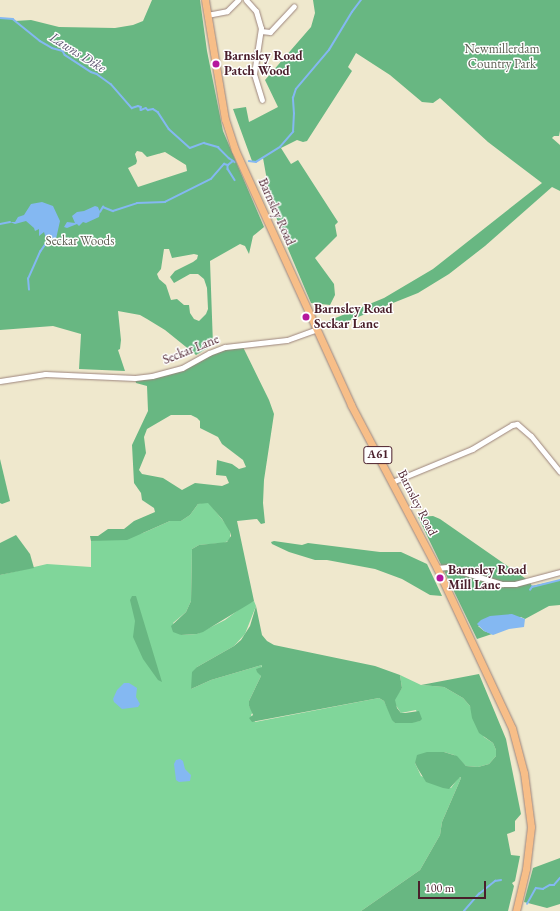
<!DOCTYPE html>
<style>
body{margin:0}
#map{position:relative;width:560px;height:911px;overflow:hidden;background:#efe8cd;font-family:"EB Garamond",serif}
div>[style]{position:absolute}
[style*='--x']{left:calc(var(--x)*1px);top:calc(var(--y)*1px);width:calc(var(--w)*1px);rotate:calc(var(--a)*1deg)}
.green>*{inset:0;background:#80d69a}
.forest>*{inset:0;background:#68b782}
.water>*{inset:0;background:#84b8f2}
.stream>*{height:1.5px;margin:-0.75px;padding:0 0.75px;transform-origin:0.75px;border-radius:0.75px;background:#84b8f2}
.roads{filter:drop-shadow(0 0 1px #9c847c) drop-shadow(0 0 1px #9c847c)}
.minor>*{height:5px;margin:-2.5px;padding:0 2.5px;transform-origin:2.5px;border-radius:2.5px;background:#fff}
.major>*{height:7px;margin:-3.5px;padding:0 3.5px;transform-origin:3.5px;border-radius:3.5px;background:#f7be88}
.dots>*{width:11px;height:11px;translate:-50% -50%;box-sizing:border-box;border:2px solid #fff;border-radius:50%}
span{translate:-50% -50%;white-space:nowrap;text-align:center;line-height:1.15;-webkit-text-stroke:3px #fff;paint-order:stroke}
.shield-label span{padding:1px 3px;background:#fff;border:1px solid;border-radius:3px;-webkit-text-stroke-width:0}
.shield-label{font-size:12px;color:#4a1f2b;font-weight:700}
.park-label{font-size:13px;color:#5d5f52}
.poi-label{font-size:13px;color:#4a1f2b;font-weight:700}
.left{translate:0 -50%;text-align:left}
.street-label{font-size:13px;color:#4a1f2b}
.water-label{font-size:14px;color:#5e5571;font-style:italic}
.scale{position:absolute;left:418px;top:881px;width:68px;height:18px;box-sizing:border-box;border:2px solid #4a1f2b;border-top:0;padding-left:5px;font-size:12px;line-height:14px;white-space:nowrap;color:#4a1f2b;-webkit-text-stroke:3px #fff;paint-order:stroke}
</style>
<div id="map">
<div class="green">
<i style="clip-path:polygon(205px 502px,209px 503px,228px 527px,230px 532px,230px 540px,224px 543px,199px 545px,192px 549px,191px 601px,186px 612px,173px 623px,181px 635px,197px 634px,225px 620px,245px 605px,254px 601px,256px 606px,245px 634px,234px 646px,197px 667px,191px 689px,211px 680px,262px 665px,260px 674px,261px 676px,249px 701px,249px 706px,253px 712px,251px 715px,255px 722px,379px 698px,384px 701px,395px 723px,420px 721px,416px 710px,401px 713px,395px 704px,395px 698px,402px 688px,400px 675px,421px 685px,444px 687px,463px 698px,470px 706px,484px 737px,493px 743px,496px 750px,496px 756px,489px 764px,478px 767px,466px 766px,454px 755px,444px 752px,428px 752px,415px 763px,421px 776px,451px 788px,459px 777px,461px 778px,442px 822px,440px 835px,420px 870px,361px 911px,0 911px,0 575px,47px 564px,91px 567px,91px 541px,143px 533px,170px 521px,181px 521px,190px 515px,198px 504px)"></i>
</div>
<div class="forest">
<i style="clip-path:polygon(evenodd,152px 0,200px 0,207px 51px,223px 131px,264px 227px,253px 236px,249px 254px,245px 246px,240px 244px,210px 261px,213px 345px,196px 355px,165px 330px,147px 319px,140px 315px,118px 311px,121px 340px,120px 349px,118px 350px,125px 371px,79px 369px,81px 334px,53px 326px,0 330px,0 18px,10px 18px,15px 21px,31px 20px,59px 27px,115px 28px,133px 25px,143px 21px,152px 0,137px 151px,142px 152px,147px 157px,165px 152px,186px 165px,187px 171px,138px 187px,128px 168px,136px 164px,137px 161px,135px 154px,137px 151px,152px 0,164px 249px,169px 249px,172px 258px,194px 254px,198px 255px,197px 259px,193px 262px,175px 271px,170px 277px,174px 283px,190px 274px,198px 274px,204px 279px,207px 288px,208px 309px,206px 314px,199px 321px,194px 319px,190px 313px,189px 305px,184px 305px,177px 299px,171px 300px,166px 285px,159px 279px,157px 274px,161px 269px,164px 249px)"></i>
<i style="clip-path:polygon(313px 0,560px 0,560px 131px,559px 136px,554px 136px,552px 138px,560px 145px,560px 191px,552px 187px,485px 246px,449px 274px,418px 293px,338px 325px,321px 324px,384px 298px,433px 269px,542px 183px,488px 142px,440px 98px,433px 103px,422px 102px,390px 75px,356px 53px,348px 67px,352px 71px,307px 141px,303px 142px,297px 140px,281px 148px,291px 164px,298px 160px,338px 222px,335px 225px,337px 236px,315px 258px,334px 284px,335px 295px,330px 305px,311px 303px,286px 244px,271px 203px,263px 158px,256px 162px,252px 161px,233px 109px,246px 107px,249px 122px,278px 107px,265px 80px,311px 27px,315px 13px)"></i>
<i style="clip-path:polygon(evenodd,242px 345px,269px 400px,274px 414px,264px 480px,263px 503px,265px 523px,261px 524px,257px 519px,237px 521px,254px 601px,203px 632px,197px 634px,181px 635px,173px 632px,171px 626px,186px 612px,191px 601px,192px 549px,199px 545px,227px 542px,231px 536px,230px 532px,222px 519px,208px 503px,198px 504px,190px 515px,181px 521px,170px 521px,127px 540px,91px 541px,90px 536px,98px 536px,108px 529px,124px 529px,134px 521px,155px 512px,154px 508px,142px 500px,141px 493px,134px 483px,132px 445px,148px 411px,147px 386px,136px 383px,135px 378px,167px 373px,209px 353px,242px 345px,171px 415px,191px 415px,197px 418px,200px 421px,200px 428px,218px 437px,222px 444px,243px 460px,246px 467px,239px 469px,232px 464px,217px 460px,216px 475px,226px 476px,229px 483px,222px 486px,195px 483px,182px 490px,163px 478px,142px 474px,139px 470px,146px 453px,144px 437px,147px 429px,171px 415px)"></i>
<i style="clip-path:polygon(0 459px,10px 501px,2px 504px,0 503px)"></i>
<i style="clip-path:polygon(433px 516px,440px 519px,529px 581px,532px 586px,560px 580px,560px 605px,549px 606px,525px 619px,521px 617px,478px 626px,484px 631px,492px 634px,477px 639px,418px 517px)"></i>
<i style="clip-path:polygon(16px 535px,30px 554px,34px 568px,0 575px,0 543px)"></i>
<i style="clip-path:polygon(274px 541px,302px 545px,308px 543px,380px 552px,401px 552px,427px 564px,442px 596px,430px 595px,402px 579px,375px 569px,327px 560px,315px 560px,289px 552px,272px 544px,271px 542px)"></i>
<i style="clip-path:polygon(132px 596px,136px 596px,162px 682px,158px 680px,143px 659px,133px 637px,135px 621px,130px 600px)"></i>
<i style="clip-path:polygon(256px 606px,262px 635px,267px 641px,274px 645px,375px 666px,400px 675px,402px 688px,395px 700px,397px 708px,401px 713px,405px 713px,419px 711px,422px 719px,420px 721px,412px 723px,395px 723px,392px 720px,384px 701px,379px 698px,252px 722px,249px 718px,253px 715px,249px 706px,249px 701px,261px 676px,257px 672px,256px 669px,262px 667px,262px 665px,211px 680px,191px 689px,192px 672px,197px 667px,234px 646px,241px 640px,250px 626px)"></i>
<i style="clip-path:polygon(479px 674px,506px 739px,521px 814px,515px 821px,515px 831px,507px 834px,511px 855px,520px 856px,515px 881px,512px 883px,514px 886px,508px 911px,361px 911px,420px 870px,440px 835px,442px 822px,461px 778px,460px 777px,449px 789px,443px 788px,426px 782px,418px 769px,415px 763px,417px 755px,427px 752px,444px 752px,457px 756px,466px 766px,478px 767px,489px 764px,496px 756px,496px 750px,493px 743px,479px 733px,472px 718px,470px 706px,463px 698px,444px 687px,421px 685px)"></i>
<i style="clip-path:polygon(560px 858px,560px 904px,547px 908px,524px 902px,533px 868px)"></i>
</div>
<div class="water">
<i style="clip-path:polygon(42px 202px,53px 206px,60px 221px,56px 239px,50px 238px,47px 242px,44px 232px,39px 236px,39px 229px,35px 231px,34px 228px,26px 221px,15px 224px,10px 222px,15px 222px,18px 217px,24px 215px,31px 204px)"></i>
<i style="clip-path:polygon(95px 206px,98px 207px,100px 212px,99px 217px,86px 223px,83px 222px,79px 226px,77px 224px,67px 228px,64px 227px,67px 222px,75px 223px,72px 216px,77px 212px,84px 211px)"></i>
<i style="clip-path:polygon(512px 614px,525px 619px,524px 627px,509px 629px,493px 635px,484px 631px,477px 624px,481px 620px,490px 616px)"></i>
<i style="clip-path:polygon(124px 683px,129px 683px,137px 688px,136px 697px,140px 704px,138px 707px,122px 709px,114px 702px,113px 699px,117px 690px)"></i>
<i style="clip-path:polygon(176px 760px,180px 759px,183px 761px,185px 769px,191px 775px,190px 781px,179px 782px,176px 780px,174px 764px)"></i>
</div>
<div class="stream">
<i style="--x:0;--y:18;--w:13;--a:4"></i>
<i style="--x:13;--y:19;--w:35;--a:39"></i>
<i style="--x:40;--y:41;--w:14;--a:30"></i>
<i style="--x:52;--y:48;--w:11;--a:15"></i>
<i style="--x:63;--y:51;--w:4;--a:63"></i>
<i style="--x:65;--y:55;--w:31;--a:33"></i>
<i style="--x:91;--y:72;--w:6;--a:18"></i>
<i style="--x:97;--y:74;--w:17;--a:36"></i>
<i style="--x:111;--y:84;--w:32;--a:49"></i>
<i style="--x:132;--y:108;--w:6;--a:-18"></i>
<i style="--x:138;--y:106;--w:3;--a:18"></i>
<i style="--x:141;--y:107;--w:3;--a:90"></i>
<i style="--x:141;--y:110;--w:5;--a:-22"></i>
<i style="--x:146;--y:108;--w:3;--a:45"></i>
<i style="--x:148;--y:110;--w:5;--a:-11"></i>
<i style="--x:153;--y:109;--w:6;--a:31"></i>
<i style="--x:158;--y:112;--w:20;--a:57"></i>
<i style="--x:169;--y:129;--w:28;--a:42"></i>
<i style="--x:190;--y:148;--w:15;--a:-20"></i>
<i style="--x:204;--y:143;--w:15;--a:16"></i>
<i style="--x:218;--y:147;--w:16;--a:45"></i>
<i style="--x:229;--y:158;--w:7;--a:34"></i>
<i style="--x:249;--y:161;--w:7;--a:8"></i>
<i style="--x:256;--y:162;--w:28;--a:-32"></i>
<i style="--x:280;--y:147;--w:20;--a:-49"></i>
<i style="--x:293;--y:132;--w:18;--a:-87"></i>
<i style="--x:294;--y:114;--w:16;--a:-94"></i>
<i style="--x:293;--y:98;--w:9;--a:-72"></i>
<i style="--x:296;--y:89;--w:51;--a:-49.8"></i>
<i style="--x:329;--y:50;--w:44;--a:-58.8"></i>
<i style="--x:352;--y:12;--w:15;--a:-53"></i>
<i style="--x:228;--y:166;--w:3;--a:90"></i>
<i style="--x:228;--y:169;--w:13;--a:58"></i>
<i style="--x:100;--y:212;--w:6;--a:-59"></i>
<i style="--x:103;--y:207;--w:11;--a:22"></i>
<i style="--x:113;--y:211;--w:25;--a:-18"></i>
<i style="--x:137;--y:203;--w:28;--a:-2"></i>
<i style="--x:165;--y:202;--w:51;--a:-26.6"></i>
<i style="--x:211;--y:179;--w:20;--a:-49"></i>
<i style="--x:224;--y:164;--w:4;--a:14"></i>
<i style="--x:228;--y:165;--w:6;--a:-39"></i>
<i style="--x:0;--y:224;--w:10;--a:-11"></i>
<i style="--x:29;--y:290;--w:11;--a:-95"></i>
<i style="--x:28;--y:279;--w:30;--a:-66"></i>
<i style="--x:40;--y:252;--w:12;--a:-55"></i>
<i style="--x:530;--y:590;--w:4;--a:-56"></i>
<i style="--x:532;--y:587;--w:29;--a:-14"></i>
<i style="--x:527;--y:904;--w:18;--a:-61"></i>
<i style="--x:536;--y:888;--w:7;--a:8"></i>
<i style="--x:543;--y:889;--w:8;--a:-30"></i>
<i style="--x:550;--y:885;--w:4;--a:0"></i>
<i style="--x:554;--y:885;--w:9;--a:-49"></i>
<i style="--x:464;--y:911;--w:23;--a:-49"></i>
<i style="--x:479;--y:894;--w:21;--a:-39"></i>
<i style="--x:495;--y:881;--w:6;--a:-9"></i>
</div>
<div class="roads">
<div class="minor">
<i style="--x:246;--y:0;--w:15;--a:48"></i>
<i style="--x:256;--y:11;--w:18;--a:74"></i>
<i style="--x:261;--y:28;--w:47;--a:98.7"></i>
<i style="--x:254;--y:74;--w:27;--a:73"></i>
<i style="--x:207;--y:15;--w:20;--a:-11"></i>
<i style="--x:227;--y:11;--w:16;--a:-45"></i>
<i style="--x:261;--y:31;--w:9;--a:6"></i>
<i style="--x:270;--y:32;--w:35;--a:-47"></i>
<i style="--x:0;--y:381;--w:46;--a:-8.8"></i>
<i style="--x:45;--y:374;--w:90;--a:2.5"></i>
<i style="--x:135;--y:378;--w:17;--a:-7"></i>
<i style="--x:152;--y:376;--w:31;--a:-15"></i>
<i style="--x:182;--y:368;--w:31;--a:-29"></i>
<i style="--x:209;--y:353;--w:17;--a:-21"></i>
<i style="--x:225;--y:347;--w:62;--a:-6.4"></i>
<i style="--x:287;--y:340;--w:32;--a:-20"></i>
<i style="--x:392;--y:482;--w:87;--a:-22.4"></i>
<i style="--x:472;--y:449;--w:47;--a:-31"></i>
<i style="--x:512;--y:425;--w:5;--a:-11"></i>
<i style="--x:517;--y:424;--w:18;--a:41"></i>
<i style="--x:531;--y:436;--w:46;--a:51.1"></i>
<i style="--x:437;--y:568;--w:10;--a:-6"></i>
<i style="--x:447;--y:567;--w:58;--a:17.2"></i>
<i style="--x:502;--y:584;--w:13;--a:0"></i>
<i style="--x:515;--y:584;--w:47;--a:-14.9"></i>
</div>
<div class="major">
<i style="--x:205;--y:0;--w:121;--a:80.5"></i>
<i style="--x:225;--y:119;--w:33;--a:72"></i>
<i style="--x:235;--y:150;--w:280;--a:65.5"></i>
<i style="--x:351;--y:405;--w:184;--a:62.2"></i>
<i style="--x:437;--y:568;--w:177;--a:64.9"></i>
<i style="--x:512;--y:728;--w:47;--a:75.1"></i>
<i style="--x:524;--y:773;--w:54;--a:82.6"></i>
<i style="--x:531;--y:827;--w:42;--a:96.8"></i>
<i style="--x:526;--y:869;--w:43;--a:103.4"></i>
</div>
</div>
<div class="dots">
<i style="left:216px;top:64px;background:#b5179e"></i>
<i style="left:306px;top:317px;background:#b5179e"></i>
<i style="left:440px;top:578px;background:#b5179e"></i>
</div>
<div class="shield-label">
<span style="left:378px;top:455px">A61</span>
</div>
<div class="park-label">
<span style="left:502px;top:57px">Newmillerdam<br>Country Park</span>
<span style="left:80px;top:241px">Seckar Woods</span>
</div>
<div class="poi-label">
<span class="left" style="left:224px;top:64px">Barnsley Road<br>Patch Wood</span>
<span class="left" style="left:314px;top:317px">Barnsley Road<br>Seckar Lane</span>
<span class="left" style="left:448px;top:578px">Barnsley Road<br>Mill Lane</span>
</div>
<div class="street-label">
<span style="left:276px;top:212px;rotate:66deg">Barnsley Road</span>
<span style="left:191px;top:350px;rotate:-22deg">Seckar Lane</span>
<span style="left:417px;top:503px;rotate:63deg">Barnsley Road</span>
</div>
<div class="water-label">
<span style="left:78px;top:52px;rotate:32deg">Lawns Dike</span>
</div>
<div class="scale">100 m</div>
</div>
